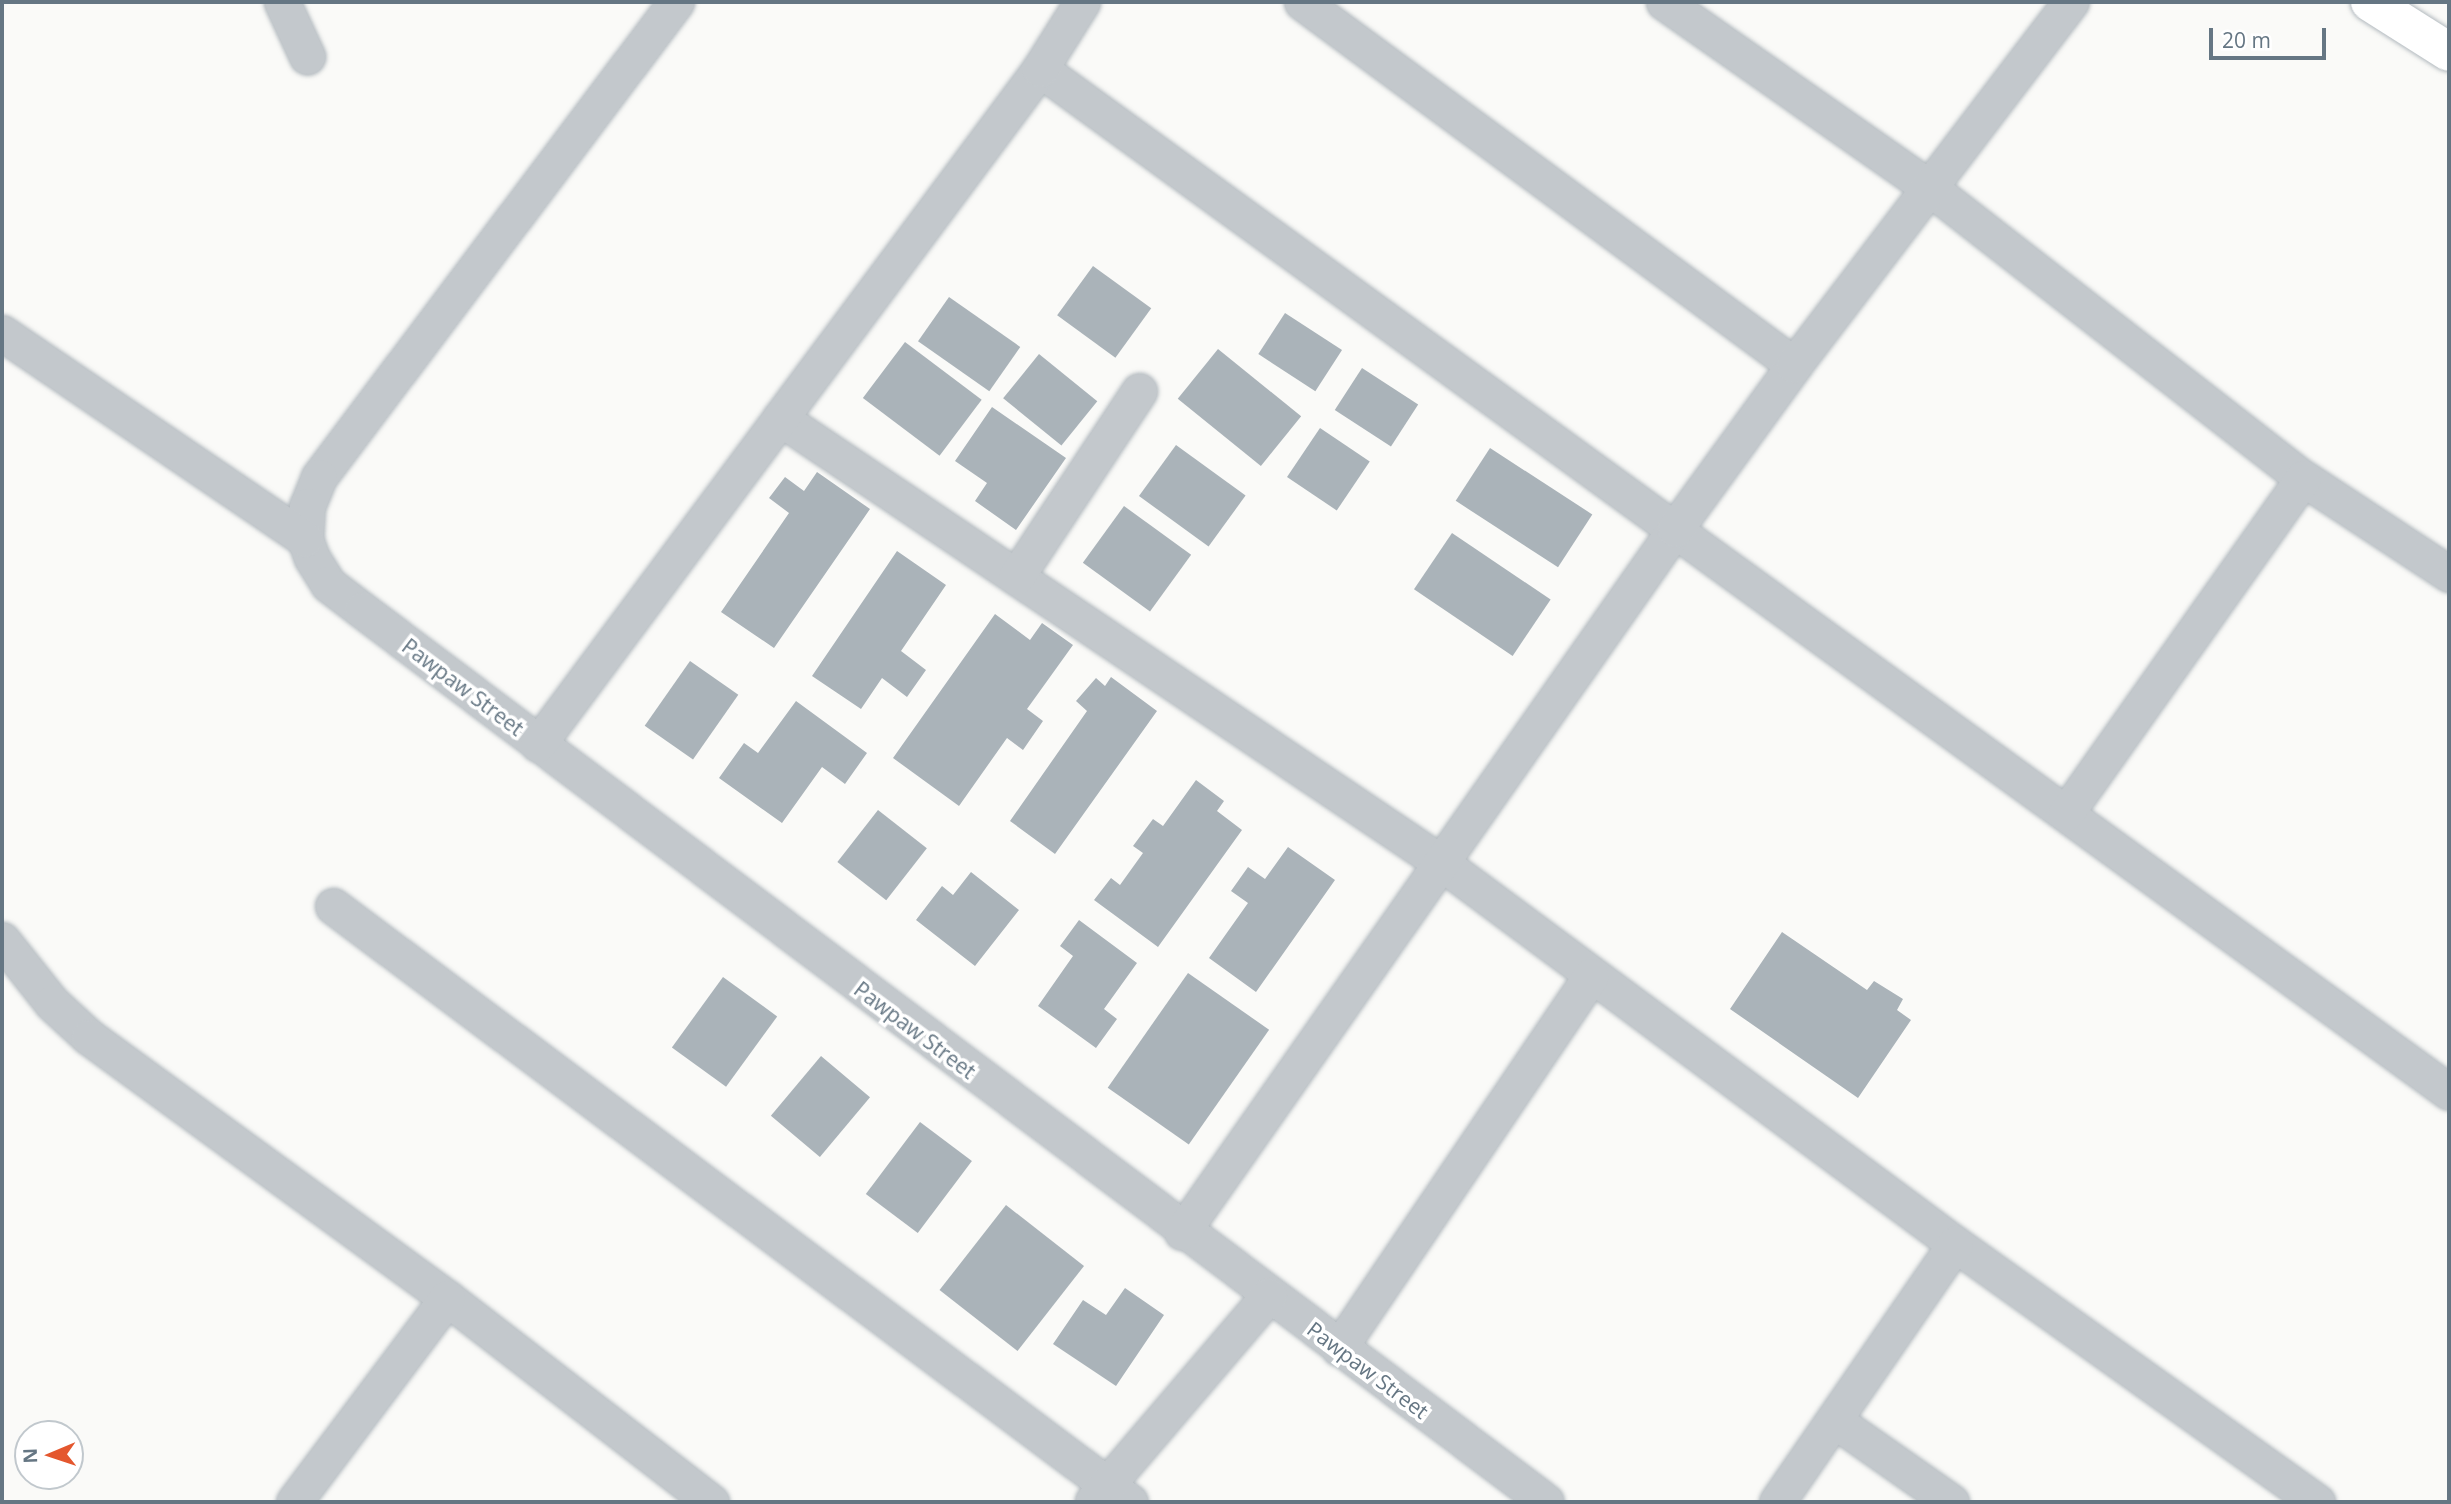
<!DOCTYPE html>
<style>
body{margin:0}
#map{position:relative;width:2451px;height:1504px;overflow:hidden;background:#fafaf8;font-family:"Open Sans",sans-serif}
div>[style]{position:absolute}
[style*='--x']{left:calc(var(--x)*1px);top:calc(var(--y)*1px);width:calc(var(--w)*1px);rotate:calc(var(--a)*1deg)}
.building>*{inset:0;background:#aab3b9;transform-origin:0 0}
.roads{filter:drop-shadow(0 0 2px #b3babf) drop-shadow(0 0 2px #b3babf)}
.street>*{height:35px;margin:-17.5px;padding:0 17.5px;transform-origin:17.5px;border-radius:17.5px;background:#c3c8cc}
.secondary>*{height:38px;margin:-19px;padding:0 19px;transform-origin:19px;border-radius:19px;background:#fff}
span{translate:-50% -50%;white-space:nowrap;text-align:center;line-height:1.15;-webkit-text-stroke:7px #fff;paint-order:stroke}
.street-label{font-size:21px;color:#657683}
.frame{position:absolute;inset:0;border:4px solid #657683;pointer-events:none}
.north{position:absolute;left:14px;top:1420px;width:70px;height:70px;box-sizing:border-box;background:#fff;border:2px solid #c1c8cd;border-radius:50%;rotate:268deg;font-size:19px;font-weight:700;line-height:28px;text-align:center;color:#657683}
.north::after{content:'';display:block;margin:auto;width:24px;height:32px;background:#e4572e;clip-path:polygon(50% 0,100% 100%,50% 72%,0 100%)}
.scale{position:absolute;left:2209px;top:28px;width:117px;height:32px;box-sizing:border-box;border:4px solid #657683;border-top:0;padding-left:9px;font-size:21px;line-height:24px;white-space:nowrap;color:#657683;-webkit-text-stroke:5px #fff;paint-order:stroke}
</style>
<div id="map">
<div class="building">
<i style="left:1093px;top:266px;width:72px;height:61px;rotate:36deg"></i>
<i style="left:949px;top:297px;width:87px;height:54px;rotate:35deg"></i>
<i style="left:1285px;top:313px;width:68px;height:49px;rotate:33deg"></i>
<i style="left:905px;top:342px;width:96px;height:70px;rotate:37deg"></i>
<i style="left:1218px;top:349px;width:107px;height:64px;rotate:39deg"></i>
<i style="left:1039px;top:354px;width:75px;height:57px;rotate:39deg"></i>
<i style="left:1362px;top:368px;width:67px;height:50px;rotate:33deg"></i>
<i style="clip-path:polygon(992px 407px,1066px 458px,1016px 530px,975px 501px,987px 483px,955px 461px)"></i>
<i style="left:1320px;top:428px;width:60px;height:59px;rotate:34deg"></i>
<i style="left:1176px;top:445px;width:86px;height:63px;rotate:36deg"></i>
<i style="left:1490px;top:448px;width:122px;height:63px;rotate:33deg"></i>
<i style="clip-path:polygon(817px 472px,870px 509px,774px 648px,721px 612px,789px 513px,769px 498px,785px 477px,804px 491px)"></i>
<i style="left:1124px;top:506px;width:83px;height:70px;rotate:36deg"></i>
<i style="left:1452px;top:533px;width:119px;height:68px;rotate:34deg"></i>
<i style="clip-path:polygon(897px 551px,946px 585px,901px 651px,926px 670px,907px 697px,882px 678px,861px 709px,812px 676px)"></i>
<i style="clip-path:polygon(995px 614px,1030px 640px,1042px 623px,1073px 645px,1027px 709px,1043px 721px,1023px 750px,1007px 738px,959px 806px,893px 758px)"></i>
<i style="left:690px;top:661px;width:59px;height:79px;rotate:35deg"></i>
<i style="clip-path:polygon(1111px 677px,1157px 711px,1055px 854px,1010px 821px,1087px 711px,1076px 701px,1096px 678px,1105px 686px)"></i>
<i style="clip-path:polygon(796px 701px,867px 753px,845px 784px,822px 767px,782px 823px,719px 778px,744px 743px,758px 753px)"></i>
<i style="clip-path:polygon(1196px 780px,1224px 801px,1217px 811px,1242px 830px,1158px 947px,1094px 900px,1111px 878px,1120px 885px,1143px 853px,1133px 846px,1153px 819px,1163px 826px)"></i>
<i style="left:878px;top:810px;width:62px;height:66px;rotate:38deg"></i>
<i style="clip-path:polygon(1288px 847px,1335px 880px,1256px 992px,1209px 958px,1248px 903px,1231px 891px,1248px 867px,1265px 879px)"></i>
<i style="clip-path:polygon(971px 872px,1019px 910px,975px 966px,916px 920px,942px 886px,953px 895px)"></i>
<i style="clip-path:polygon(1079px 920px,1137px 963px,1104px 1009px,1117px 1019px,1096px 1048px,1038px 1006px,1073px 956px,1060px 946px)"></i>
<i style="clip-path:polygon(1782px 932px,1867px 990px,1874px 981px,1903px 999px,1897px 1010px,1911px 1020px,1858px 1098px,1730px 1009px)"></i>
<i style="left:1188px;top:973px;width:99px;height:140px;rotate:35deg"></i>
<i style="left:723px;top:977px;width:67px;height:87px;rotate:36deg"></i>
<i style="left:821px;top:1056px;width:64px;height:78px;rotate:40deg"></i>
<i style="left:920px;top:1122px;width:65px;height:90px;rotate:37deg"></i>
<i style="left:1006px;top:1205px;width:99px;height:108px;rotate:38deg"></i>
<i style="clip-path:polygon(1125px 1288px,1164px 1315px,1116px 1386px,1053px 1344px,1083px 1300px,1106px 1315px)"></i>
</div>
<div class="roads">
<div class="street">
<i style="--x:282;--y:2;--w:60;--a:65.2"></i>
<i style="--x:676;--y:2;--w:594;--a:126.93"></i>
<i style="--x:319;--y:477;--w:31;--a:112"></i>
<i style="--x:307;--y:506;--w:33;--a:93"></i>
<i style="--x:305;--y:539;--w:20;--a:70"></i>
<i style="--x:312;--y:558;--w:31;--a:58"></i>
<i style="--x:328;--y:584;--w:43;--a:37.4"></i>
<i style="--x:362;--y:610;--w:1482;--a:36.99"></i>
<i style="--x:1302;--y:2;--w:611;--a:36.42"></i>
<i style="--x:1664;--y:2;--w:325;--a:35"></i>
<i style="--x:1930;--y:188;--w:472;--a:37.9"></i>
<i style="--x:2303;--y:478;--w:175;--a:33.3"></i>
<i style="--x:1040;--y:69;--w:1741;--a:35.98"></i>
<i style="--x:2;--y:333;--w:366;--a:34.2"></i>
<i style="--x:780;--y:418;--w:799;--a:33.93"></i>
<i style="--x:1443;--y:864;--w:638;--a:36.58"></i>
<i style="--x:1955;--y:1244;--w:445;--a:35.5"></i>
<i style="--x:1016;--y:577;--w:223;--a:-56.5"></i>
<i style="--x:538;--y:744;--w:841;--a:-53.36"></i>
<i style="--x:1040;--y:69;--w:79;--a:-57.9"></i>
<i style="--x:2066;--y:813;--w:410;--a:-54.7"></i>
<i style="--x:333;--y:906;--w:995;--a:36.79"></i>
<i style="--x:2;--y:940;--w:80;--a:51.6"></i>
<i style="--x:52;--y:1003;--w:50;--a:42.6"></i>
<i style="--x:89;--y:1037;--w:443;--a:36.1"></i>
<i style="--x:447;--y:1298;--w:334;--a:37.7"></i>
<i style="--x:1182;--y:1232;--w:859;--a:-54.96"></i>
<i style="--x:1675;--y:529;--w:203;--a:-54"></i>
<i style="--x:1794;--y:365;--w:457;--a:-52.7"></i>
<i style="--x:1339;--y:1348;--w:449;--a:-55.9"></i>
<i style="--x:1834;--y:1420;--w:143;--a:35"></i>
<i style="--x:1093;--y:1501;--w:270;--a:-49.5"></i>
<i style="--x:294;--y:1502;--w:255;--a:-53.1"></i>
<i style="--x:1777;--y:1502;--w:313;--a:-55.4"></i>
</div>
<div class="secondary">
<i style="--x:2370;--y:2;--w:93;--a:32.3"></i>
</div>
</div>
<div class="street-label">
<span style="left:463px;top:687px;rotate:37deg">Pawpaw Street</span>
<span style="left:915px;top:1030px;rotate:37deg">Pawpaw Street</span>
<span style="left:1368px;top:1370px;rotate:37deg">Pawpaw Street</span>
</div>
<div class="frame"></div>
<div class="north">N</div>
<div class="scale">20 m</div>
</div>
